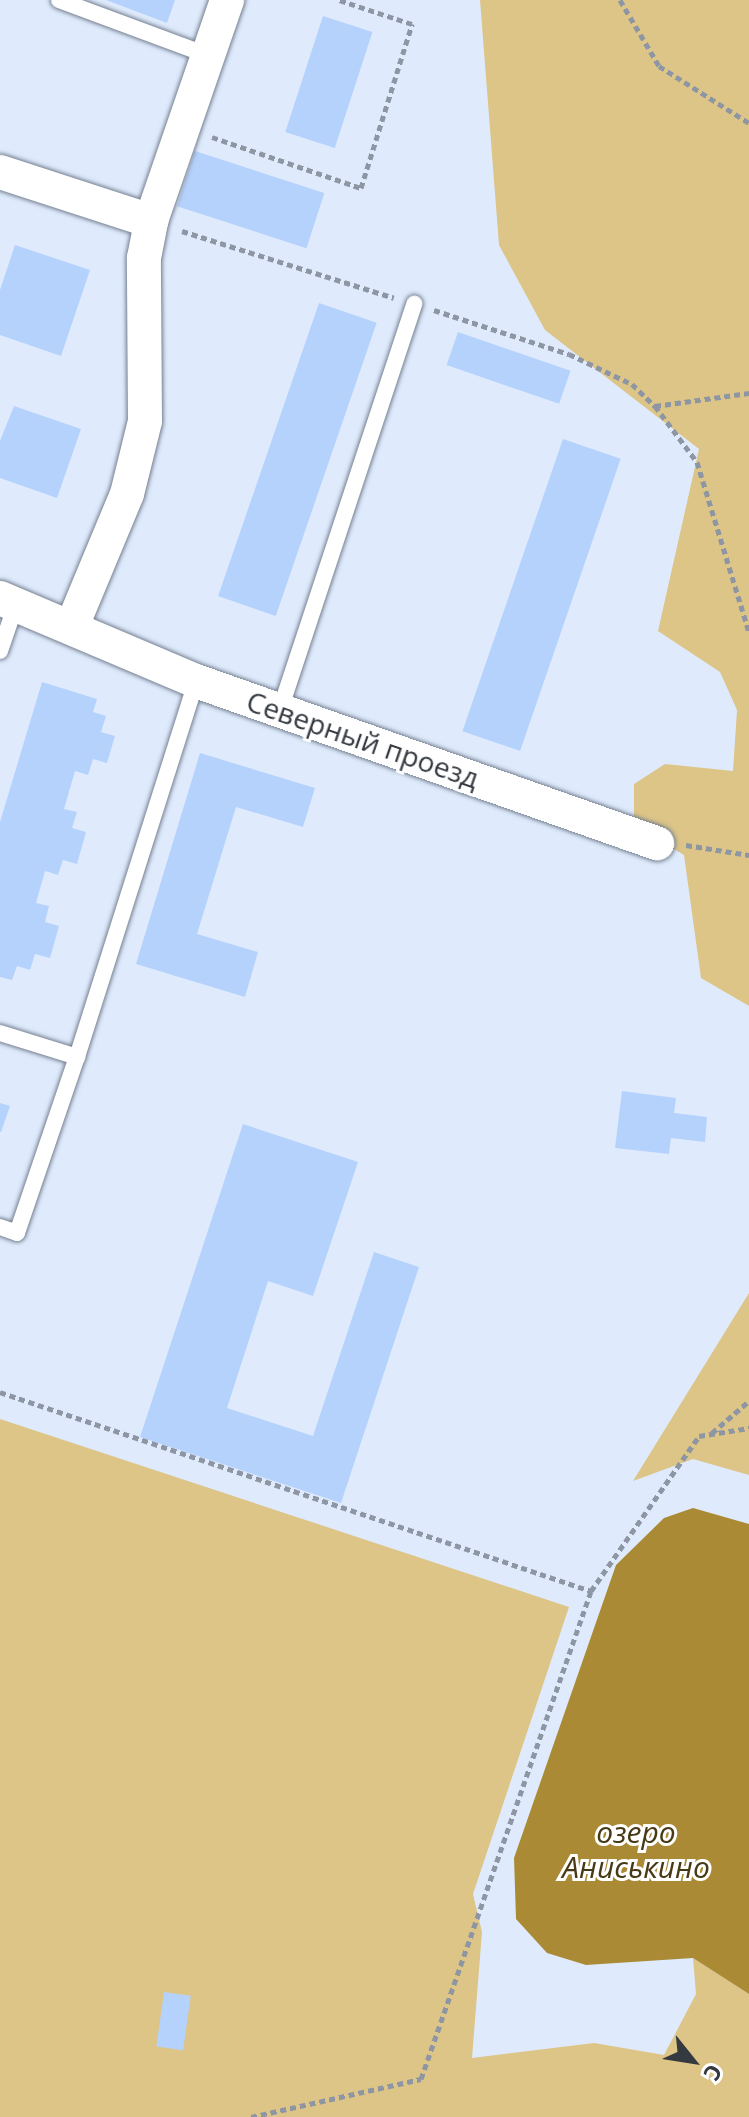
<!DOCTYPE html>
<meta charset="utf-8">
<style>
body{margin:0}
#map{position:relative;width:749px;height:2117px;overflow:hidden;background:#dfebfd;font-family:"Open Sans",sans-serif}
div>[style]{position:absolute}
[style*='--x']{left:calc(var(--x)*1px);top:calc(var(--y)*1px);width:calc(var(--w)*1px);rotate:calc(var(--a)*1deg)}
.green>*{inset:0;background:#ddc487}
.water>*{inset:0;background:#aa8a34}
.building>*{inset:0;background:#b5d2fc;transform-origin:0 0}
.path>*{height:5px;margin-top:-2.5px;transform-origin:0;background:repeating-linear-gradient(90deg,#8d96a2 0 6px,transparent 0 10px)}
.roads{filter:drop-shadow(0 0 2px #758090) drop-shadow(0 0 2px #758090)}
.service>*{height:16px;margin:-8px;padding:0 8px;transform-origin:8px;border-radius:8px;background:#fff}
.minor>*{height:34px;margin:-17px;padding:0 17px;transform-origin:17px;border-radius:17px;background:#fff}
span{translate:-50% -50%;white-space:nowrap;text-align:center;line-height:1.15;-webkit-text-stroke:6px #fff;paint-order:stroke}
.street-label{font-size:28px;color:#353a41}
.water-label{font-size:30px;color:#483a16;font-style:italic}
.north{position:absolute;left:653px;top:2021px;width:80px;height:80px;-webkit-text-stroke:6px #fff;paint-order:stroke;rotate:120deg;font-size:22px;font-weight:700;line-height:32px;text-align:center;color:#353a41}
.north::after{content:'';display:block;margin:auto;width:28px;height:36px;background:#353a41;clip-path:polygon(50% 0,100% 100%,50% 72%,0 100%)}
</style>
<div id="map">
<div class="green">
<i style="clip-path:polygon(480px 0,749px 0,749px 1006px,701px 978px,684px 855px,634px 825px,634px 784px,665px 764px,733px 771px,737px 710px,720px 672px,658px 631px,699px 449px,545px 330px,499px 245px)"></i>
<i style="clip-path:polygon(749px 1293px,749px 1475px,693px 1459px,633px 1481px)"></i>
<i style="clip-path:polygon(0 1419px,569px 1607px,473px 1894px,482px 1932px,472px 2058px,594px 2043px,664px 2055px,696px 1994px,693px 1958px,749px 1994px,749px 2117px,0 2117px)"></i>
</div>
<div class="water">
<i style="clip-path:polygon(693px 1508px,749px 1524px,749px 1994px,693px 1958px,586px 1965px,547px 1953px,516px 1919px,514px 1858px,616px 1565px,664px 1518px)"></i>
</div>
<div class="building">
<i style="clip-path:polygon(106px 0,175px 0,167px 23px)"></i>
<i style="left:323px;top:16px;width:52px;height:122px;rotate:18deg"></i>
<i style="left:195px;top:151px;width:136px;height:58px;rotate:18deg"></i>
<i style="clip-path:polygon(15px 245px,90px 270px,61px 356px,0 335px,0 290px)"></i>
<i style="left:319px;top:303px;width:61px;height:310px;rotate:19deg"></i>
<i style="left:458px;top:332px;width:119px;height:35px;rotate:19deg"></i>
<i style="clip-path:polygon(14px 406px,81px 429px,57px 498px,0 478px,0 441px)"></i>
<i style="left:563px;top:439px;width:61px;height:309px;rotate:19deg"></i>
<i style="clip-path:polygon(42px 682px,97px 699px,93px 712px,106px 716px,101px 732px,115px 736px,107px 763px,93px 759px,88px 775px,75px 771px,64px 809px,77px 812px,72px 828px,86px 832px,77px 864px,63px 860px,58px 875px,45px 871px,36px 903px,49px 906px,45px 922px,59px 926px,50px 958px,35px 954px,30px 970px,17px 966px,12px 980px,0 977px,0 822px)"></i>
<i style="clip-path:polygon(200px 753px,315px 788px,303px 827px,236px 807px,197px 934px,258px 952px,245px 997px,136px 964px)"></i>
<i style="clip-path:polygon(622px 1091px,676px 1098px,674px 1113px,707px 1117px,705px 1142px,671px 1138px,669px 1154px,615px 1148px)"></i>
<i style="clip-path:polygon(0 1103px,10px 1106px,1px 1132px,0 1132px)"></i>
<i style="clip-path:polygon(243px 1124px,358px 1162px,313px 1296px,268px 1281px,227px 1408px,313px 1436px,374px 1252px,419px 1267px,341px 1503px,140px 1437px)"></i>
<i style="left:164px;top:1992px;width:27px;height:55px;rotate:8deg"></i>
</div>
<div class="path">
<i style="--x:620;--y:0;--w:77;--a:59.4"></i>
<i style="--x:659;--y:66;--w:107;--a:32.3"></i>
<i style="--x:212;--y:137;--w:157;--a:18.9"></i>
<i style="--x:361;--y:188;--w:172;--a:-72.7"></i>
<i style="--x:412;--y:24;--w:77;--a:-161.8"></i>
<i style="--x:182;--y:231;--w:222;--a:17.5"></i>
<i style="--x:434;--y:310;--w:142;--a:18.1"></i>
<i style="--x:569;--y:354;--w:70;--a:25.5"></i>
<i style="--x:632;--y:384;--w:32;--a:44"></i>
<i style="--x:655;--y:406;--w:70;--a:53.1"></i>
<i style="--x:697;--y:462;--w:178;--a:73"></i>
<i style="--x:655;--y:406;--w:95;--a:-7.9"></i>
<i style="--x:686;--y:845;--w:64;--a:9"></i>
<i style="--x:0;--y:1392;--w:624;--a:18.61"></i>
<i style="--x:712;--y:1433;--w:49;--a:-40.9"></i>
<i style="--x:251;--y:2117;--w:174;--a:-12.6"></i>
<i style="--x:421;--y:2079;--w:517;--a:-70.79"></i>
<i style="--x:591;--y:1591;--w:189;--a:-55.1"></i>
<i style="--x:699;--y:1436;--w:51;--a:-9.1"></i>
</div>
<div class="roads">
<div class="service">
<i style="--x:59;--y:0;--w:158;--a:20.4"></i>
<i style="--x:0;--y:651;--w:50;--a:-71.2"></i>
<i style="--x:280;--y:710;--w:428;--a:-71.7"></i>
<i style="--x:0;--y:1033;--w:81;--a:17.3"></i>
<i style="--x:77;--y:1057;--w:394;--a:-72.4"></i>
<i style="--x:0;--y:1227;--w:18;--a:19"></i>
<i style="--x:17;--y:1233;--w:186;--a:-71.2"></i>
</div>
<div class="minor">
<i style="--x:0;--y:172;--w:159;--a:18"></i>
<i style="--x:0;--y:598;--w:213;--a:23"></i>
<i style="--x:196;--y:681;--w:489;--a:19.4"></i>
<i style="--x:72;--y:626;--w:143;--a:-67.4"></i>
<i style="--x:127;--y:494;--w:75;--a:-76.1"></i>
<i style="--x:145;--y:421;--w:163;--a:-90.4"></i>
<i style="--x:144;--y:258;--w:38;--a:-79"></i>
<i style="--x:151;--y:221;--w:234;--a:-71"></i>
</div>
</div>
<div class="street-label">
<span style="left:363px;top:739px;rotate:19deg">Северный проезд</span>
</div>
<div class="water-label">
<span style="left:636px;top:1849px">озеро<br>Аниськино</span>
</div>
<div class="north">С</div>
</div>
